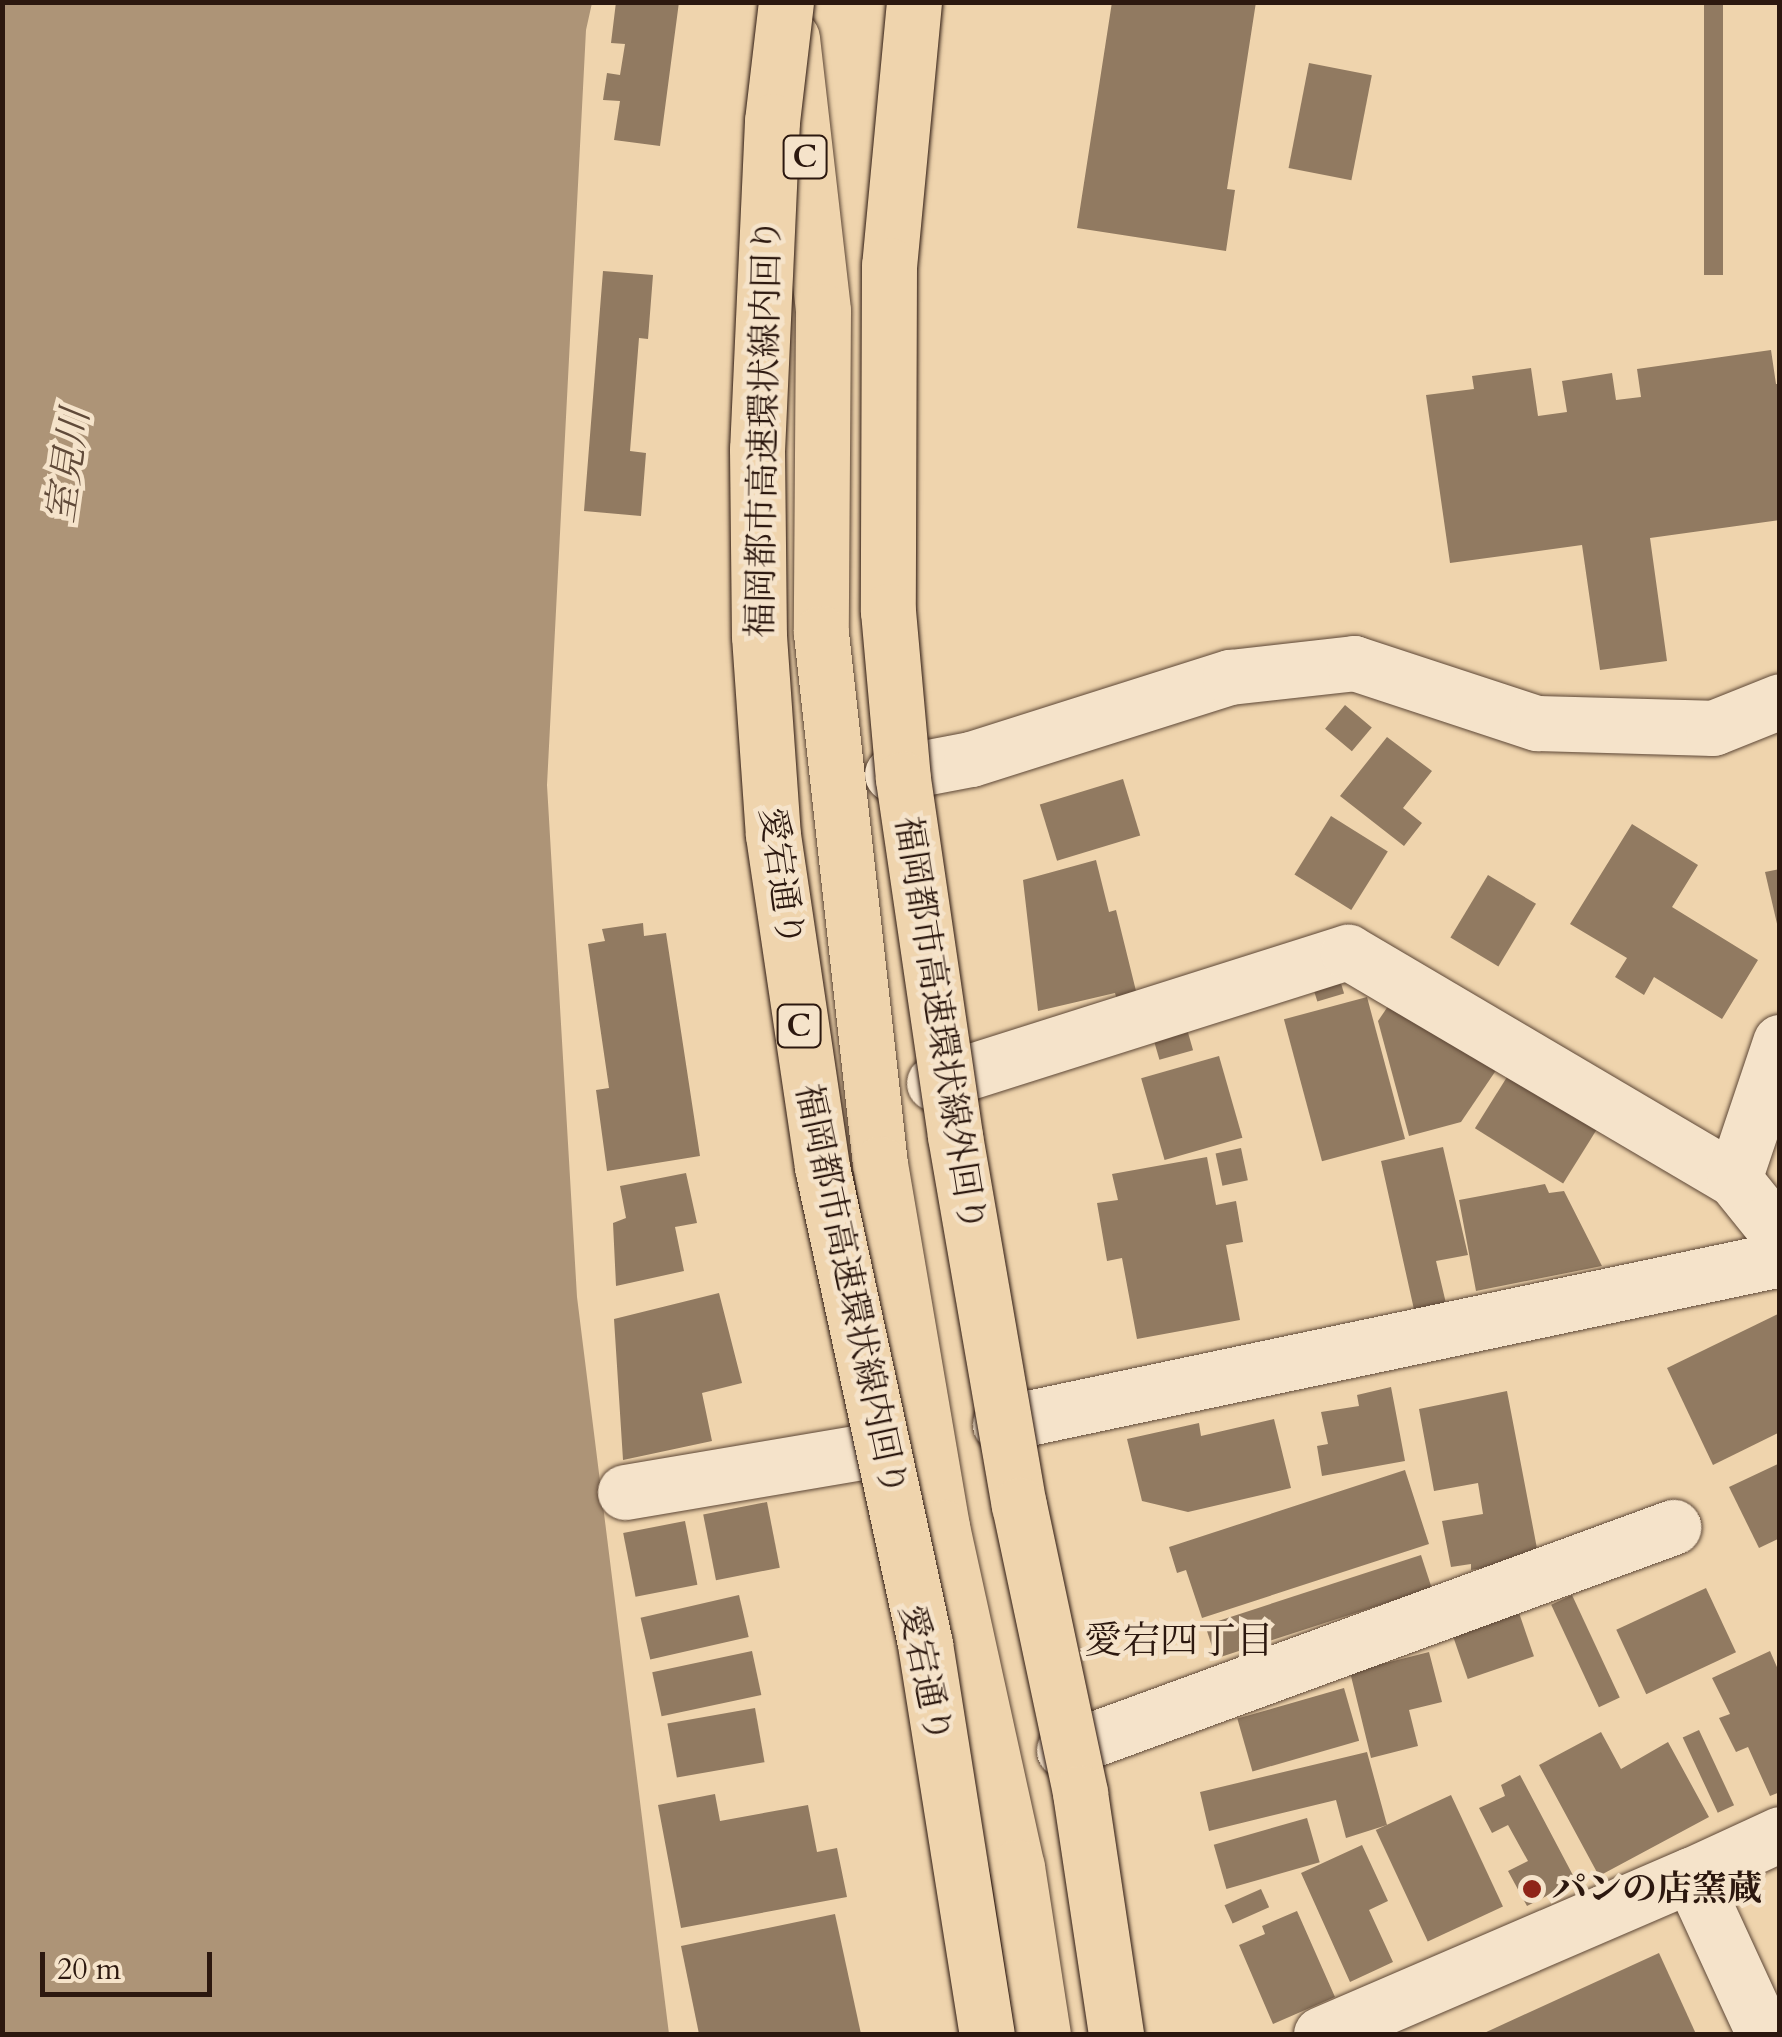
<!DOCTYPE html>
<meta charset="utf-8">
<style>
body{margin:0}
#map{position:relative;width:1782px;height:2037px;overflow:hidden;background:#efd4ad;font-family:Cardo,"Noto Serif JP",serif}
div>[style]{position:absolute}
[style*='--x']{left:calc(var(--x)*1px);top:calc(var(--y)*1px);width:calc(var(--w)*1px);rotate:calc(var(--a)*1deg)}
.water>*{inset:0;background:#ad9477}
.building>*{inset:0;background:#917a61;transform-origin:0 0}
.roads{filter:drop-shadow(0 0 2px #5d4736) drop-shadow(0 0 2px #5d4736)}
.minor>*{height:55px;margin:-27.5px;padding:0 27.5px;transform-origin:27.5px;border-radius:27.5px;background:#f5e3ca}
.highway>*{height:55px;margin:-27.5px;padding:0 27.5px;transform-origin:27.5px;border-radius:27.5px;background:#efd4ad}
.bridges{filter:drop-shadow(0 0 2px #2c180f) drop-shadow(0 0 2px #2c180f)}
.highway-bridge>*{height:55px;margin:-27.5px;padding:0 27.5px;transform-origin:27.5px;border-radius:27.5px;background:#efd4ad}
.dots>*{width:28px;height:28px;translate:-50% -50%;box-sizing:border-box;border:5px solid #f5e3ca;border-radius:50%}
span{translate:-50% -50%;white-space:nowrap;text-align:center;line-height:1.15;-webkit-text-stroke:9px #f5e3ca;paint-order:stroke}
.shield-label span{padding:2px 8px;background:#f5e3ca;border:2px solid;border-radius:8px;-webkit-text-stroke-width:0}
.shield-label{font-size:32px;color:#2c180f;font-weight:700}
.street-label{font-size:35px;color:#2c180f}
.poi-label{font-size:35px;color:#2c180f;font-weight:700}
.left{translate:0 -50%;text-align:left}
.water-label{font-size:38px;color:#604a39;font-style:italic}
.neighbourhood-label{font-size:38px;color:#2c180f}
.frame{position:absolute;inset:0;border:5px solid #2c180f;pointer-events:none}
.scale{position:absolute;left:40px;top:1952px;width:172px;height:45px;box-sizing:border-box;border:5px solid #2c180f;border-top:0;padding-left:12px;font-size:30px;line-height:35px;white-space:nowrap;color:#2c180f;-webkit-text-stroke:8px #f5e3ca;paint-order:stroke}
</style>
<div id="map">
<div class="water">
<i style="clip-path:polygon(3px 3px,592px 3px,586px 30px,547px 785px,577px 1297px,669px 2034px,3px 2034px)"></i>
</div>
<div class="building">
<i style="clip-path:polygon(616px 2px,679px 2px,660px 146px,614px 140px,620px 101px,603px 100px,607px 73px,620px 75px,625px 44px,611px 43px)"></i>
<i style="clip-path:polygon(1112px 2px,1256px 2px,1227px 189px,1235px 190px,1226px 251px,1077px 228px)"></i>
<i style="left:1704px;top:2px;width:19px;height:273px"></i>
<i style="left:1309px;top:63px;width:64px;height:107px;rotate:11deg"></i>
<i style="clip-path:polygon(603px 271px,653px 275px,648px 339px,639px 338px,630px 451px,646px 453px,641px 516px,584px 511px)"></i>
<i style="clip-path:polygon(1771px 350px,1776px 384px,1780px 384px,1780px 520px,1650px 538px,1667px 661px,1600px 670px,1582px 545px,1450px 563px,1426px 395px,1474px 389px,1472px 376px,1531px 368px,1538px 416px,1567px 412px,1562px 381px,1612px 373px,1616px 400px,1641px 397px,1637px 369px)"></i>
<i style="left:1345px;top:705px;width:35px;height:31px;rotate:40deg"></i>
<i style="clip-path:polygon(1387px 737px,1432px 771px,1403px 808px,1422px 823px,1404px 846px,1340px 796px)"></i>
<i style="left:1123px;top:779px;width:59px;height:87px;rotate:73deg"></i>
<i style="left:1331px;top:816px;width:67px;height:69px;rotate:32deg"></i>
<i style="clip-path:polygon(1632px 824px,1698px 865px,1672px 907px,1758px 960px,1722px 1019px,1654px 977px,1644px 995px,1615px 977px,1627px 958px,1570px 924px)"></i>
<i style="clip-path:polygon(1096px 860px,1109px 912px,1116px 910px,1137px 995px,1117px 1000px,1115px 993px,1038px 1011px,1023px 880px)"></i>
<i style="clip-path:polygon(1780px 869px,1780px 928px,1778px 928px,1765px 872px)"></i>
<i style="left:1488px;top:875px;width:56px;height:73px;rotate:31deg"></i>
<i style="clip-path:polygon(643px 923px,644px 936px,666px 933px,700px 1156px,607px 1171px,596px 1090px,609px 1088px,588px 944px,605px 941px,602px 929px)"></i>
<i style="left:1340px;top:980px;width:14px;height:28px;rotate:73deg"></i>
<i style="clip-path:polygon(1397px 993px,1501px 1063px,1461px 1122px,1409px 1136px,1378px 1021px)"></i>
<i style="left:1367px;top:997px;width:147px;height:86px;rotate:75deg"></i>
<i style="left:1187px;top:1029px;width:22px;height:35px;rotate:74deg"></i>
<i style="left:1219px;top:1056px;width:85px;height:81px;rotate:74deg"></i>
<i style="left:1512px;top:1069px;width:104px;height:70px;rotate:32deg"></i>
<i style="clip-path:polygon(1443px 1147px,1468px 1255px,1436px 1261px,1449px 1316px,1417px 1323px,1381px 1161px)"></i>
<i style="left:1241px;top:1148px;width:33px;height:26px;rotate:78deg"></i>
<i style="clip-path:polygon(1207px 1157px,1216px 1205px,1236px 1201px,1243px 1242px,1226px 1245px,1240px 1320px,1137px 1339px,1122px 1258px,1107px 1261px,1097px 1203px,1118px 1200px,1112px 1174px)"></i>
<i style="clip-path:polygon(686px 1173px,697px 1223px,675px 1227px,684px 1271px,616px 1286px,613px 1223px,626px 1218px,620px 1186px)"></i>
<i style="clip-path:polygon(1545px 1184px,1549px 1193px,1564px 1191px,1602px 1266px,1476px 1291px,1459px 1200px)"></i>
<i style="clip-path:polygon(719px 1293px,742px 1383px,702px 1393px,712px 1441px,623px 1460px,614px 1319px)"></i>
<i style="clip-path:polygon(1780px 1313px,1780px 1432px,1713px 1465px,1667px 1368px)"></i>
<i style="clip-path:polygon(1391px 1387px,1405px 1461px,1322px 1476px,1317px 1446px,1328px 1444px,1321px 1412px,1359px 1406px,1357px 1395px)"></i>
<i style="clip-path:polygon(1507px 1391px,1539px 1559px,1471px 1570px,1471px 1564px,1451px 1567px,1442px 1521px,1483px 1514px,1478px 1483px,1434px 1491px,1419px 1409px)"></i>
<i style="clip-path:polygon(1274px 1419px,1291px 1488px,1188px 1512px,1142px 1501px,1127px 1439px,1199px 1423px,1201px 1436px)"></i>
<i style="clip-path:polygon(1780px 1463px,1780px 1538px,1759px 1548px,1729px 1487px)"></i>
<i style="clip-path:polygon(1405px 1470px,1429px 1544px,1202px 1618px,1186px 1570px,1177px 1573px,1169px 1547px)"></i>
<i style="left:767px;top:1502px;width:67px;height:65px;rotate:79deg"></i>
<i style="left:685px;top:1521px;width:65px;height:63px;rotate:79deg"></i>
<i style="left:1421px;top:1555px;width:35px;height:227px;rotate:72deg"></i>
<i style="left:1706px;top:1588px;width:71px;height:99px;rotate:65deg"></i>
<i style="left:739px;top:1595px;width:43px;height:101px;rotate:77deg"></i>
<i style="left:1572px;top:1595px;width:113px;height:23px;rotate:65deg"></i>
<i style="left:1518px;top:1610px;width:49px;height:70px;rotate:71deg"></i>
<i style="left:752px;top:1651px;width:45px;height:102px;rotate:78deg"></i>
<i style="clip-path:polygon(1770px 1651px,1780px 1674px,1780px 1792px,1770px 1796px,1748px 1747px,1736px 1752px,1719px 1718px,1730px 1714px,1712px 1678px)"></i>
<i style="clip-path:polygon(1429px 1652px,1442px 1702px,1409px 1710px,1418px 1746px,1371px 1758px,1350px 1672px)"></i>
<i style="left:1344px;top:1688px;width:55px;height:111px;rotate:74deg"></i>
<i style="left:755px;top:1708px;width:55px;height:89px;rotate:80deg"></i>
<i style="left:1699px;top:1730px;width:83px;height:18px;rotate:65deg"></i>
<i style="clip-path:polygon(1601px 1732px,1621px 1769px,1668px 1742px,1709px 1817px,1599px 1876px,1539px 1765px)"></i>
<i style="clip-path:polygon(1367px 1752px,1387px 1825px,1346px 1838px,1336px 1800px,1209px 1831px,1200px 1792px)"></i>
<i style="clip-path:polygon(1520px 1775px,1576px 1881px,1527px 1906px,1508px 1871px,1528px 1861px,1508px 1825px,1492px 1833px,1479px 1808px,1505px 1796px,1501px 1785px)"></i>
<i style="clip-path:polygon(715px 1794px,720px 1821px,808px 1805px,817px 1852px,837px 1848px,847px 1897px,681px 1928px,658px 1805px)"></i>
<i style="left:1451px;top:1795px;width:123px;height:83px;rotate:65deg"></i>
<i style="left:1307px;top:1818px;width:46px;height:97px;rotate:74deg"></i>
<i style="clip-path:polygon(1362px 1845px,1388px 1901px,1369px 1910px,1393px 1962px,1350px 1982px,1301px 1873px)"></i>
<i style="left:1261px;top:1889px;width:20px;height:40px;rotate:66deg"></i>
<i style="clip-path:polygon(1297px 1911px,1335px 1997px,1273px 2024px,1239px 1945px,1265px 1934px,1262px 1926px)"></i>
<i style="clip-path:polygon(835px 1914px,861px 2034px,699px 2034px,681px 1946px)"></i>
<i style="clip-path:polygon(1659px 1953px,1696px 2034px,1482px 2034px)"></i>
</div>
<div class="roads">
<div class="minor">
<i style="--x:892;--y:774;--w:80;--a:-10.8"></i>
<i style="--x:971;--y:759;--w:272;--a:-17.6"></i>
<i style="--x:1230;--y:677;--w:125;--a:-6.4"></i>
<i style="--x:1354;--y:663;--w:193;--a:18.2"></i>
<i style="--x:1537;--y:723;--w:176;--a:1.6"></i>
<i style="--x:1713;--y:728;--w:72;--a:-21.9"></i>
<i style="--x:934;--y:1083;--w:434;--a:-17.6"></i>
<i style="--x:1348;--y:952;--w:448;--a:30.5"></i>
<i style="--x:1734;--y:1179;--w:73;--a:51.1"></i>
<i style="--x:1734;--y:1179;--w:145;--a:-71.4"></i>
<i style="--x:1000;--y:1424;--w:797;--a:-11.94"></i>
<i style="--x:625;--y:1492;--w:258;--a:-9.6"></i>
<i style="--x:1064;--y:1750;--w:649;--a:-20.11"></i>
<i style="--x:1321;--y:2034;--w:403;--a:-23.3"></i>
<i style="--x:1764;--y:2034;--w:175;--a:-114.7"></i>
<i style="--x:1691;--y:1875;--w:98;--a:-24.7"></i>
</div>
<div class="highway">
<i style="--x:792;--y:38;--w:275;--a:83.5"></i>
<i style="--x:823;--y:311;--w:322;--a:90.4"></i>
<i style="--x:821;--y:633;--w:534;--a:83.66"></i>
<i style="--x:880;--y:1164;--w:368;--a:80.3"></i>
<i style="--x:942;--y:1527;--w:348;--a:77.6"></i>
<i style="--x:1017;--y:1867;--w:169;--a:81.2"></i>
</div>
</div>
<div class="bridges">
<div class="highway-bridge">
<i style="--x:786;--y:2;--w:120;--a:96.7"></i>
<i style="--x:772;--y:121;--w:328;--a:92.6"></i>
<i style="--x:757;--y:449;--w:187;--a:89.4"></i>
<i style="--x:759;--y:636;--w:199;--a:86"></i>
<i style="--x:773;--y:835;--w:336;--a:81.6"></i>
<i style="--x:822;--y:1167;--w:488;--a:77.8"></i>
<i style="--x:925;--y:1644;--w:395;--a:81"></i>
<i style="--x:914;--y:2;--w:264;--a:95.4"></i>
<i style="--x:889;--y:265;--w:346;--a:90.2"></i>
<i style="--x:888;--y:611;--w:169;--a:84.9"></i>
<i style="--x:903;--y:779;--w:361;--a:81.7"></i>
<i style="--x:955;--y:1136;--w:375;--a:80.2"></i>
<i style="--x:1019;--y:1505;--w:294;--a:78"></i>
<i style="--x:1080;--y:1793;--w:244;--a:81.5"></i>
</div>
</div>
<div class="dots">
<i style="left:1532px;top:1889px;background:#8f2418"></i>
</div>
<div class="shield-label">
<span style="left:805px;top:157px">C</span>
<span style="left:799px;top:1026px">C</span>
</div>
<div class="street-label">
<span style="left:764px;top:428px;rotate:-89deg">福岡都市高速環状線内回り</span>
<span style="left:781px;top:877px;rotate:82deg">愛宕通り</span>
<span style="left:940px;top:1024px;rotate:81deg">福岡都市高速環状線外回り</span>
<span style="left:851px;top:1290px;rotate:78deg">福岡都市高速環状線内回り</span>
<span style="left:925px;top:1674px;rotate:78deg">愛宕通り</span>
</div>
<div class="poi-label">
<span class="left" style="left:1552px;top:1889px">パンの店窯蔵</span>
</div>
<div class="water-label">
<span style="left:69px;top:466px;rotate:-82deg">室見川</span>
</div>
<div class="neighbourhood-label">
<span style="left:1179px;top:1642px">愛宕四丁目</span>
</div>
<div class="frame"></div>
<div class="scale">20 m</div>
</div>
